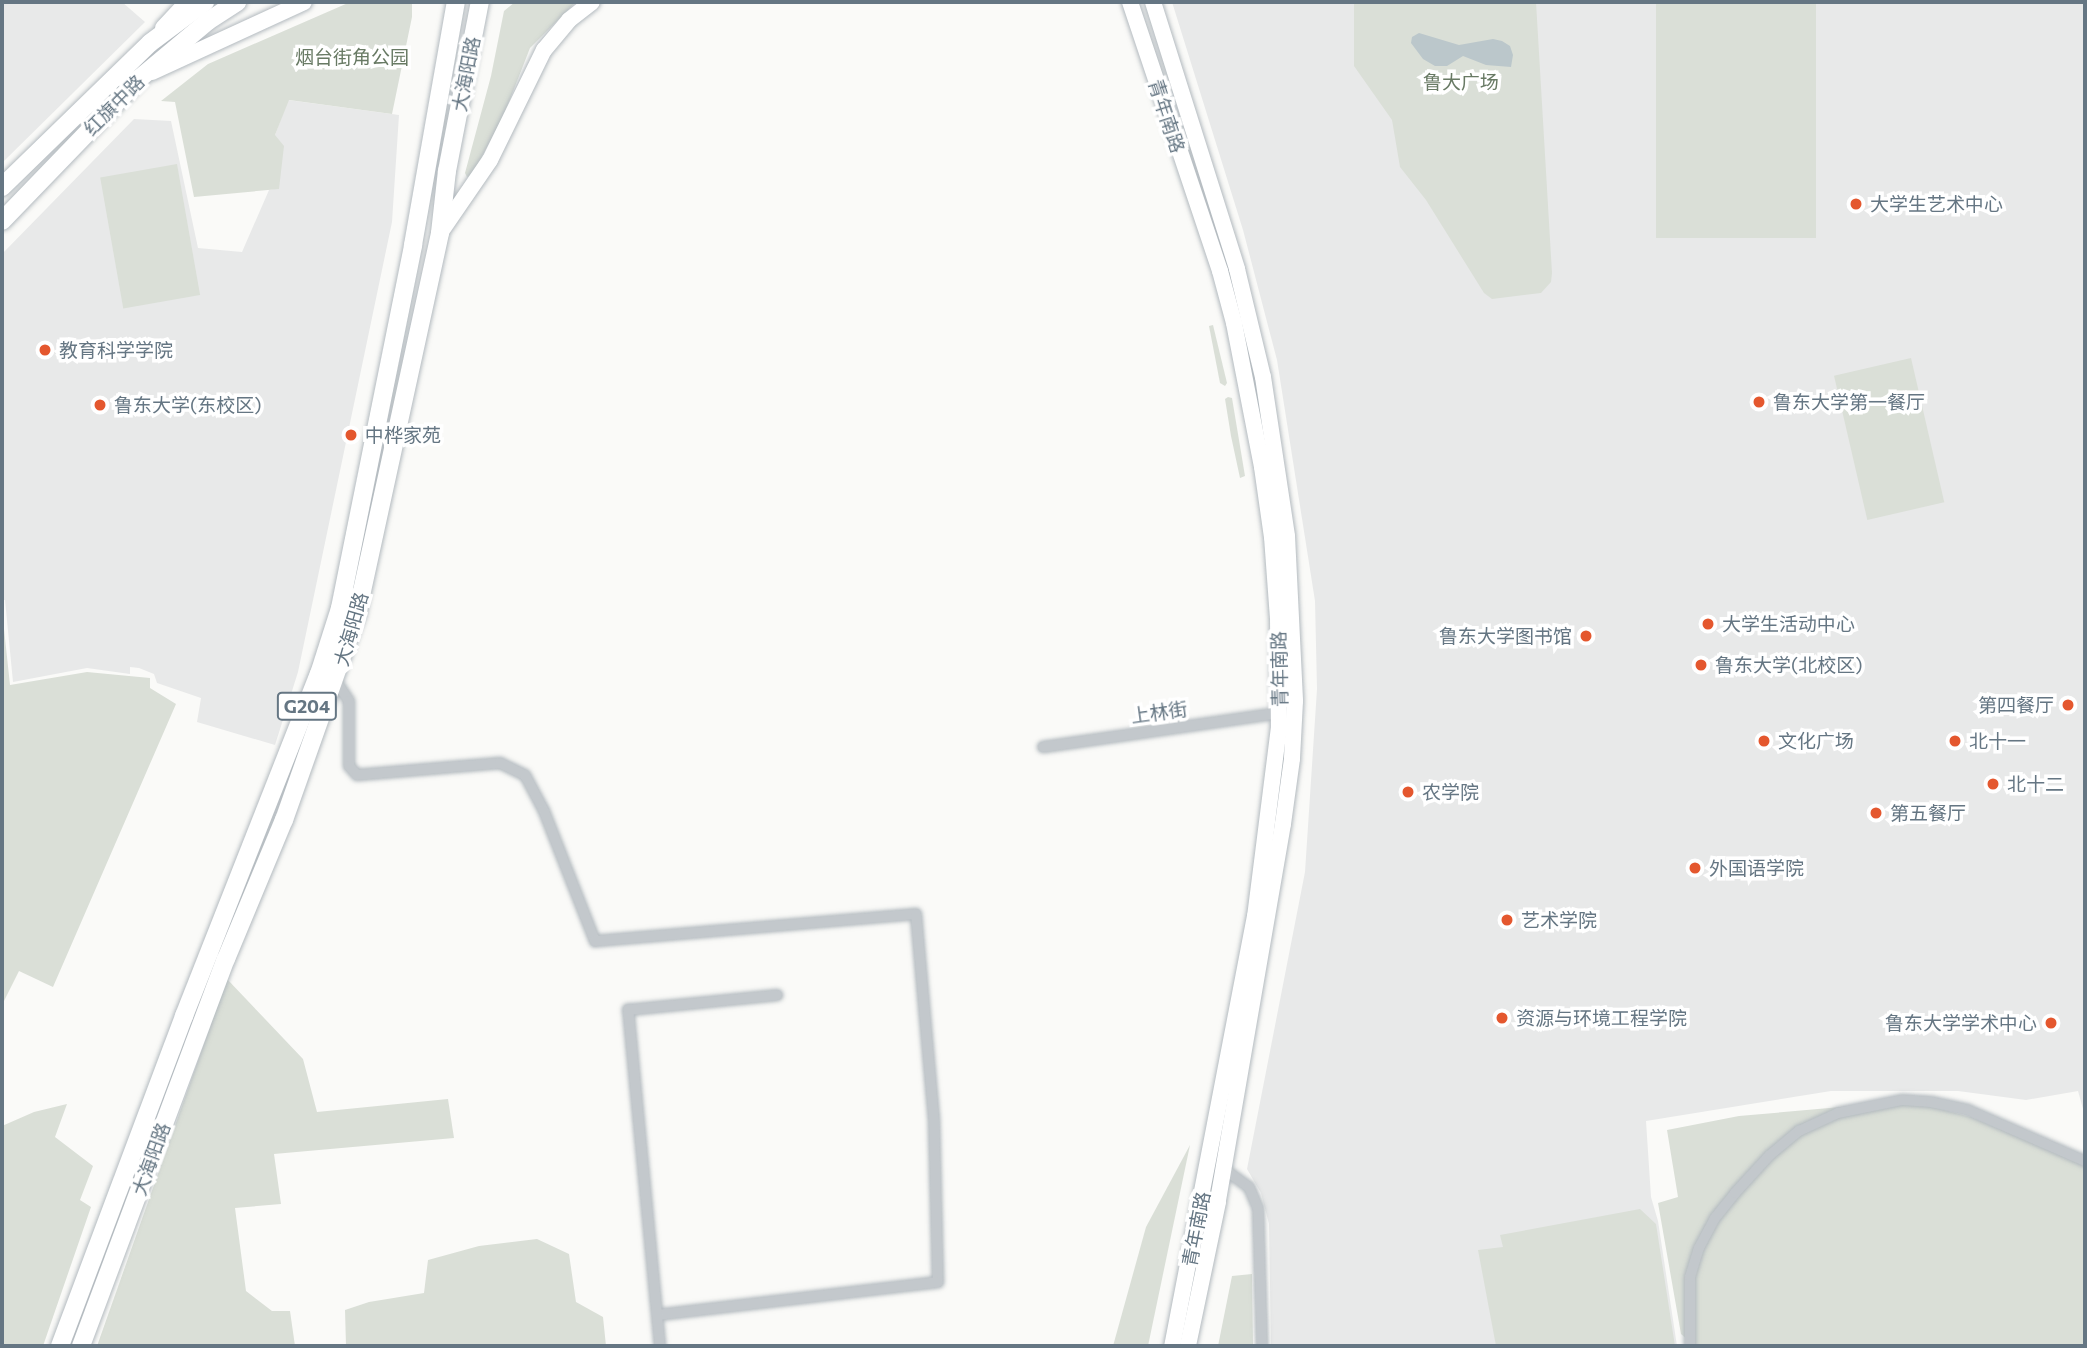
<!DOCTYPE html>
<meta charset="utf-8">
<style>
body{margin:0}
#map{position:relative;width:2087px;height:1348px;overflow:hidden;background:#fafaf8;font-family:Commissioner,"Noto Sans SC",sans-serif}
div>[style]{position:absolute}
[style*='--x']{left:calc(var(--x)*1px);top:calc(var(--y)*1px);width:calc(var(--w)*1px);rotate:calc(var(--a)*1deg)}
.built>*{inset:0;background:#e8e9e9}
.green>*{inset:0;background:#dadfd7;transform-origin:0 0}
.water>*{inset:0;background:#bbc7cb}
.roads{filter:drop-shadow(0 0 2px #b3babf) drop-shadow(0 0 2px #b3babf)}
.minor>*{height:10px;margin:-5px;padding:0 5px;transform-origin:5px;border-radius:5px;background:#c3c8cc}
.secondary>*{height:16px;margin:-8px;padding:0 8px;transform-origin:8px;border-radius:8px;background:#fff}
.primary>*{height:18px;margin:-9px;padding:0 9px;transform-origin:9px;border-radius:9px;background:#fff}
.trunk>*{height:18px;margin:-9px;padding:0 9px;transform-origin:9px;border-radius:9px;background:#fff}
.dots>*{width:19px;height:19px;translate:-50% -50%;box-sizing:border-box;border:4px solid #fff;border-radius:50%}
span{translate:-50% -50%;white-space:nowrap;text-align:center;line-height:1.15;-webkit-text-stroke:7px #fff;paint-order:stroke}
.shield-label span{padding:2px 5px;background:#fff;border:2px solid;border-radius:5px;-webkit-text-stroke-width:0}
.shield-label{font-size:18px;color:#657683;font-weight:700}
.park-label{font-size:19px;color:#687a64}
.street-label{font-size:19px;color:#657683}
.poi-label{font-size:19px;color:#657683}
.left{translate:0 -50%;text-align:left}
.right{translate:-100% -50%;text-align:right}
.frame{position:absolute;inset:0;border:4px solid #657683;pointer-events:none}
</style>
<div id="map">
<div class="built">
<i style="clip-path:polygon(2px 2px,122px 2px,145px 22px,2px 163px)"></i>
<i style="clip-path:polygon(1172px 2px,2085px 2px,2085px 1116px,2078px 1091px,2026px 1100px,1958px 1091px,1831px 1091px,1646px 1121px,1651px 1197px,1658px 1221px,1677px 1346px,1271px 1346px,1269px 1224px,1261px 1193px,1247px 1169px,1305px 872px,1317px 689px,1315px 601px,1277px 360px,1243px 230px)"></i>
<i style="clip-path:polygon(288px 100px,399px 115px,392px 222px,298px 672px,275px 745px,197px 722px,201px 698px,157px 683px,154px 674px,139px 668px,130px 667px,130px 674px,87px 668px,13px 682px,5px 600px,2px 600px,2px 254px,134px 119px,171px 121px,198px 248px,242px 252px,269px 190px,279px 188px,275px 135px)"></i>
</div>
<div class="green">
<i style="clip-path:polygon(358px 2px,412px 2px,412px 17px,392px 114px,289px 100px,275px 135px,284px 146px,279px 189px,194px 197px,175px 102px,161px 101px,208px 64px,348px 3px)"></i>
<i style="clip-path:polygon(515px 2px,576px 2px,530px 48px,503px 117px,472px 175px,467px 177px,465px 173px,491px 76px,504px 11px)"></i>
<i style="clip-path:polygon(1354px 2px,1536px 2px,1552px 273px,1551px 282px,1541px 293px,1492px 299px,1484px 293px,1426px 200px,1400px 167px,1392px 120px,1354px 66px)"></i>
<i style="left:1656px;top:2px;width:160px;height:236px"></i>
<i style="left:177px;top:164px;width:133px;height:78px;rotate:80deg"></i>
<i style="clip-path:polygon(1213px 325px,1227px 383px,1225px 386px,1220px 383px,1209px 326px)"></i>
<i style="left:1911px;top:358px;width:148px;height:79px;rotate:77deg"></i>
<i style="clip-path:polygon(1228px 397px,1232px 398px,1245px 476px,1240px 478px,1231px 436px,1225px 399px)"></i>
<i style="clip-path:polygon(2px 610px,10px 685px,87px 672px,150px 678px,150px 688px,176px 704px,53px 987px,19px 971px,2px 1005px)"></i>
<i style="clip-path:polygon(227px 979px,303px 1059px,317px 1112px,448px 1099px,454px 1138px,274px 1154px,281px 1204px,235px 1208px,246px 1291px,272px 1311px,290px 1311px,295px 1346px,97px 1346px)"></i>
<i style="clip-path:polygon(1909px 1101px,1971px 1117px,2085px 1165px,2085px 1346px,1695px 1346px,1681px 1334px,1658px 1203px,1678px 1197px,1667px 1130px,1739px 1116px)"></i>
<i style="clip-path:polygon(67px 1104px,55px 1137px,93px 1166px,80px 1200px,91px 1207px,43px 1346px,4px 1346px,2px 1126px,34px 1112px)"></i>
<i style="clip-path:polygon(1190px 1145px,1148px 1346px,1113px 1346px,1146px 1227px)"></i>
<i style="clip-path:polygon(1640px 1209px,1656px 1224px,1675px 1346px,1496px 1346px,1478px 1250px,1503px 1247px,1500px 1235px)"></i>
<i style="clip-path:polygon(537px 1239px,569px 1254px,576px 1302px,603px 1317px,606px 1346px,346px 1346px,345px 1310px,369px 1302px,424px 1293px,428px 1260px,479px 1246px)"></i>
<i style="clip-path:polygon(1252px 1274px,1253px 1346px,1218px 1346px,1232px 1276px)"></i>
</div>
<div class="water">
<i style="clip-path:polygon(1419px 33px,1459px 45px,1493px 39px,1502px 41px,1510px 46px,1513px 55px,1511px 67px,1486px 65px,1463px 56px,1447px 66px,1435px 66px,1423px 59px,1411px 43px,1412px 37px)"></i>
</div>
<div class="roads">
<div class="minor">
<i style="--x:330;--y:678;--w:7;--a:27"></i>
<i style="--x:336;--y:681;--w:24;--a:57"></i>
<i style="--x:349;--y:701;--w:65;--a:90"></i>
<i style="--x:349;--y:766;--w:12;--a:48"></i>
<i style="--x:357;--y:775;--w:144;--a:-4.8"></i>
<i style="--x:500;--y:763;--w:28;--a:26"></i>
<i style="--x:525;--y:775;--w:41;--a:62.2"></i>
<i style="--x:544;--y:811;--w:140;--a:68.6"></i>
<i style="--x:595;--y:941;--w:322;--a:-4.8"></i>
<i style="--x:916;--y:914;--w:207;--a:85"></i>
<i style="--x:934;--y:1120;--w:162;--a:88.6"></i>
<i style="--x:938;--y:1282;--w:282;--a:173.3"></i>
<i style="--x:1043;--y:747;--w:239;--a:-8.2"></i>
<i style="--x:1224;--y:1169;--w:31;--a:36"></i>
<i style="--x:1249;--y:1187;--w:23;--a:67"></i>
<i style="--x:1258;--y:1208;--w:138;--a:88.3"></i>
<i style="--x:660;--y:1346;--w:338;--a:-95.4"></i>
<i style="--x:628;--y:1010;--w:150;--a:-5.7"></i>
<i style="--x:1690;--y:1346;--w:69;--a:-90"></i>
<i style="--x:1690;--y:1277;--w:30;--a:-73"></i>
<i style="--x:1699;--y:1248;--w:34;--a:-62"></i>
<i style="--x:1715;--y:1218;--w:32;--a:-51"></i>
<i style="--x:1735;--y:1193;--w:52;--a:-47.4"></i>
<i style="--x:1770;--y:1155;--w:38;--a:-40"></i>
<i style="--x:1799;--y:1131;--w:43;--a:-24.8"></i>
<i style="--x:1838;--y:1113;--w:65;--a:-11.5"></i>
<i style="--x:1902;--y:1100;--w:29;--a:4"></i>
<i style="--x:1931;--y:1102;--w:38;--a:12"></i>
<i style="--x:1968;--y:1110;--w:128;--a:23.6"></i>
</div>
<div class="secondary">
<i style="--x:1130;--y:2;--w:284;--a:71.5"></i>
<i style="--x:1220;--y:271;--w:54;--a:74.9"></i>
<i style="--x:1234;--y:323;--w:147;--a:79"></i>
<i style="--x:1262;--y:467;--w:71;--a:81.9"></i>
<i style="--x:1272;--y:537;--w:81;--a:85.8"></i>
<i style="--x:1278;--y:618;--w:109;--a:89.5"></i>
<i style="--x:1279;--y:727;--w:191;--a:97.2"></i>
<i style="--x:1255;--y:916;--w:438;--a:100.9"></i>
<i style="--x:1153;--y:2;--w:280;--a:72.5"></i>
<i style="--x:1237;--y:269;--w:111;--a:76.5"></i>
<i style="--x:1263;--y:377;--w:161;--a:81.4"></i>
<i style="--x:1287;--y:536;--w:165;--a:87.2"></i>
<i style="--x:1295;--y:701;--w:58;--a:93"></i>
<i style="--x:1292;--y:759;--w:66;--a:97.9"></i>
<i style="--x:1283;--y:824;--w:384;--a:99.8"></i>
<i style="--x:1218;--y:1202;--w:147;--a:101.8"></i>
<i style="--x:163;--y:28;--w:35;--a:-47"></i>
<i style="--x:152;--y:72;--w:167;--a:-24.7"></i>
<i style="--x:440;--y:233;--w:88;--a:-55.6"></i>
<i style="--x:490;--y:160;--w:123;--a:-63.9"></i>
<i style="--x:544;--y:50;--w:39;--a:-50"></i>
<i style="--x:569;--y:20;--w:29;--a:-38"></i>
</div>
<div class="primary">
<i style="--x:2;--y:187;--w:206;--a:-44.2"></i>
<i style="--x:150;--y:43;--w:69;--a:-36.7"></i>
<i style="--x:2;--y:221;--w:199;--a:-46"></i>
<i style="--x:140;--y:78;--w:89;--a:-40"></i>
<i style="--x:208;--y:21;--w:35;--a:-33"></i>
</div>
<div class="trunk">
<i style="--x:60;--y:1346;--w:353;--a:-69.4"></i>
<i style="--x:184;--y:1016;--w:368;--a:-68.5"></i>
<i style="--x:319;--y:674;--w:69;--a:-72.3"></i>
<i style="--x:340;--y:608;--w:370;--a:-78.6"></i>
<i style="--x:413;--y:245;--w:247;--a:-80"></i>
<i style="--x:81;--y:1346;--w:413;--a:-69.5"></i>
<i style="--x:226;--y:959;--w:151;--a:-67.4"></i>
<i style="--x:284;--y:820;--w:219;--a:-70.5"></i>
<i style="--x:357;--y:614;--w:390;--a:-77.7"></i>
<i style="--x:440;--y:233;--w:62;--a:-83.6"></i>
<i style="--x:447;--y:171;--w:172;--a:-79"></i>
</div>
</div>
<div class="dots">
<i style="left:1856px;top:204px;background:#e4572e"></i>
<i style="left:45px;top:350px;background:#e4572e"></i>
<i style="left:1759px;top:402px;background:#e4572e"></i>
<i style="left:100px;top:405px;background:#e4572e"></i>
<i style="left:351px;top:435px;background:#e4572e"></i>
<i style="left:1708px;top:624px;background:#e4572e"></i>
<i style="left:1586px;top:636px;background:#e4572e"></i>
<i style="left:1701px;top:665px;background:#e4572e"></i>
<i style="left:2068px;top:705px;background:#e4572e"></i>
<i style="left:1764px;top:741px;background:#e4572e"></i>
<i style="left:1955px;top:741px;background:#e4572e"></i>
<i style="left:1993px;top:784px;background:#e4572e"></i>
<i style="left:1408px;top:792px;background:#e4572e"></i>
<i style="left:1876px;top:813px;background:#e4572e"></i>
<i style="left:1695px;top:868px;background:#e4572e"></i>
<i style="left:1507px;top:920px;background:#e4572e"></i>
<i style="left:1502px;top:1018px;background:#e4572e"></i>
<i style="left:2051px;top:1023px;background:#e4572e"></i>
</div>
<div class="shield-label">
<span style="left:307px;top:706px">G204</span>
</div>
<div class="park-label">
<span style="left:352px;top:57px">烟台街角公园</span>
<span style="left:1461px;top:82px">鲁大广场</span>
</div>
<div class="street-label">
<span style="left:466px;top:74px;rotate:-79deg">大海阳路</span>
<span style="left:114px;top:105px;rotate:-45deg">红旗中路</span>
<span style="left:1167px;top:116px;rotate:72deg">青年南路</span>
<span style="left:351px;top:629px;rotate:-74deg">大海阳路</span>
<span style="left:1279px;top:669px;rotate:-91deg">青年南路</span>
<span style="left:1159px;top:712px;rotate:-8deg">上林街</span>
<span style="left:151px;top:1159px;rotate:-70deg">大海阳路</span>
<span style="left:1196px;top:1229px;rotate:-79deg">青年南路</span>
</div>
<div class="poi-label">
<span class="left" style="left:1870px;top:204px">大学生艺术中心</span>
<span class="left" style="left:59px;top:350px">教育科学学院</span>
<span class="left" style="left:1773px;top:402px">鲁东大学第一餐厅</span>
<span class="left" style="left:114px;top:405px">鲁东大学(东校区)</span>
<span class="left" style="left:365px;top:435px">中桦家苑</span>
<span class="left" style="left:1722px;top:624px">大学生活动中心</span>
<span class="right" style="left:1572px;top:636px">鲁东大学图书馆</span>
<span class="left" style="left:1715px;top:665px">鲁东大学(北校区)</span>
<span class="right" style="left:2054px;top:705px">第四餐厅</span>
<span class="left" style="left:1778px;top:741px">文化广场</span>
<span class="left" style="left:1969px;top:741px">北十一</span>
<span class="left" style="left:2007px;top:784px">北十二</span>
<span class="left" style="left:1422px;top:792px">农学院</span>
<span class="left" style="left:1890px;top:813px">第五餐厅</span>
<span class="left" style="left:1709px;top:868px">外国语学院</span>
<span class="left" style="left:1521px;top:920px">艺术学院</span>
<span class="left" style="left:1516px;top:1018px">资源与环境工程学院</span>
<span class="right" style="left:2037px;top:1023px">鲁东大学学术中心</span>
</div>
<div class="frame"></div>
</div>
